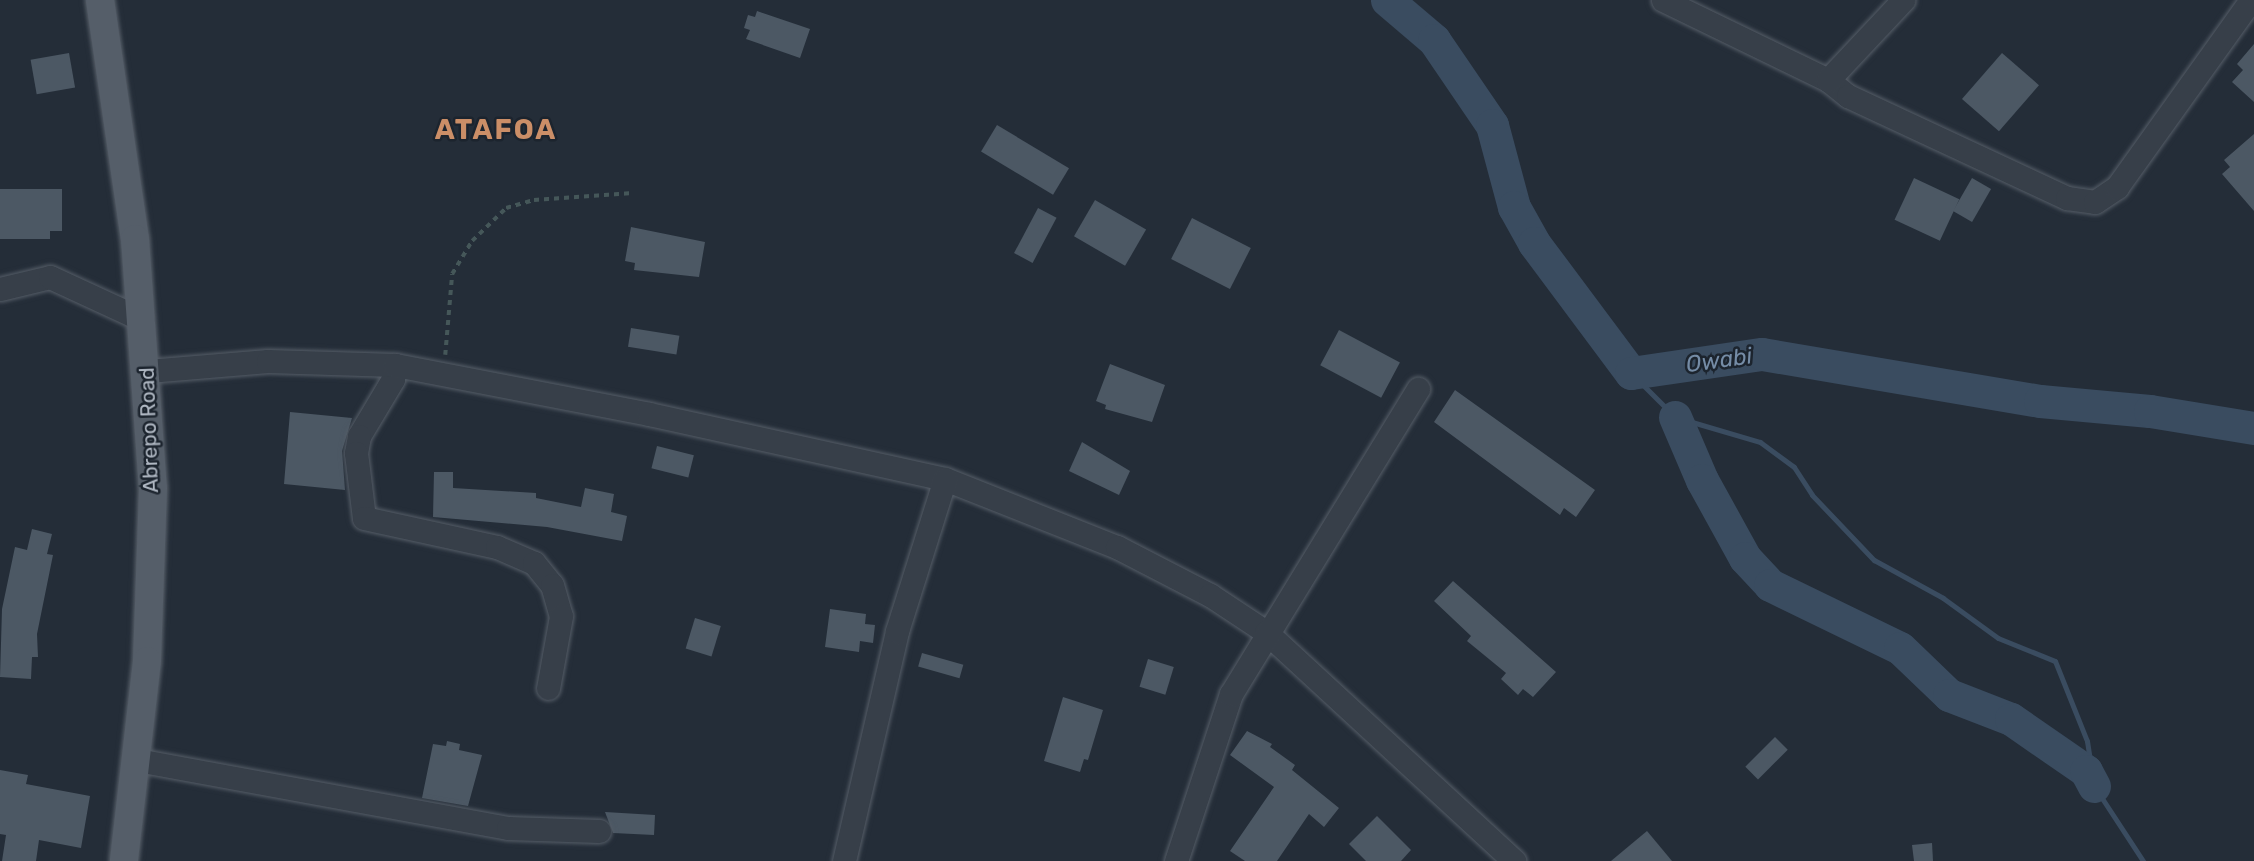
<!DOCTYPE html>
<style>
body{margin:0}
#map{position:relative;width:2254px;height:861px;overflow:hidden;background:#242d38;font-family:Rubik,sans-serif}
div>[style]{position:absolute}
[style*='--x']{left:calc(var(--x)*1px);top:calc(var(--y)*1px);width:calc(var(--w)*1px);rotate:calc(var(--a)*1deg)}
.stream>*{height:5px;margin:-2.5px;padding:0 2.5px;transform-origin:2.5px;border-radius:2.5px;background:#3a4c60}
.river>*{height:33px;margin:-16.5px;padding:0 16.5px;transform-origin:16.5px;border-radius:16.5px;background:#3a4c60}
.building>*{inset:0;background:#4c5864;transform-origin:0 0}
.path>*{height:3.5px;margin-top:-1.75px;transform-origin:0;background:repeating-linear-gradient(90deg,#455759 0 5px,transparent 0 10px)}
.roads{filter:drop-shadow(0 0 2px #555d67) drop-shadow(0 0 2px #555d67)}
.minor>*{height:23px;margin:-11.5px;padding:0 11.5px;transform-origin:11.5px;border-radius:11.5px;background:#373f49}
.major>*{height:28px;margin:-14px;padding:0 14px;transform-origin:14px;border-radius:14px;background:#555e69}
span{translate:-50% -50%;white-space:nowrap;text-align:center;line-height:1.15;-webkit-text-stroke:5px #1c242e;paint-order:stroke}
.street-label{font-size:21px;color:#b2bac5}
.water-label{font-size:23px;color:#758ca6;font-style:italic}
.district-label{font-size:28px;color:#cb8e67;font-weight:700;letter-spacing:2px}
</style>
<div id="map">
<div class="stream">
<i style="--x:1631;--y:373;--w:62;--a:45"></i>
<i style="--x:1675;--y:417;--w:89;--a:16.4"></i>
<i style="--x:1760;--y:442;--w:42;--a:36.3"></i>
<i style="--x:1794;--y:467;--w:33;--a:57"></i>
<i style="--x:1812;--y:495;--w:90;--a:46.4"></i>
<i style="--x:1874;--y:560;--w:79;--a:28.8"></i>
<i style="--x:1943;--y:598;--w:68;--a:36"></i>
<i style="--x:1998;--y:638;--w:61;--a:22"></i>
<i style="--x:2055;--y:661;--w:86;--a:68.2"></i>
<i style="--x:2087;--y:741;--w:46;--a:81.2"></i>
<i style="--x:2094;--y:786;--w:90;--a:56.8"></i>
</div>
<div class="river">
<i style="--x:1387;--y:0;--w:62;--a:40.4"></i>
<i style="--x:1434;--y:40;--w:103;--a:55.7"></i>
<i style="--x:1492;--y:125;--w:85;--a:75"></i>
<i style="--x:1514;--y:207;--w:41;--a:60.9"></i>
<i style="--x:1534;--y:243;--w:162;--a:53.3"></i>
<i style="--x:1631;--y:373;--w:132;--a:-8.3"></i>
<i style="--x:1762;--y:354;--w:282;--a:9.6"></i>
<i style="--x:2040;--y:401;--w:110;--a:5.2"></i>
<i style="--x:2150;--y:411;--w:105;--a:9.3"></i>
<i style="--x:1675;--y:417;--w:69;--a:66.8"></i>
<i style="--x:1702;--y:480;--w:89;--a:61.1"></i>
<i style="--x:1745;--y:558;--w:37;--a:47"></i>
<i style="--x:1770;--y:585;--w:144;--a:25.9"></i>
<i style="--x:1900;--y:648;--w:68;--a:43.8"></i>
<i style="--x:1949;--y:695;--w:66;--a:21.2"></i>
<i style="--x:2011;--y:719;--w:91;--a:34.7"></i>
<i style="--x:2086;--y:771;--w:17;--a:62"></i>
</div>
<div class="building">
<i style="clip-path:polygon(757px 11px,810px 29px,800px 58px,746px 39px,750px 30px,744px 28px,748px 15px,755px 17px)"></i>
<i style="clip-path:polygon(2254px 44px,2254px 102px,2232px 82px,2243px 70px,2237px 64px)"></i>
<i style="left:69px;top:53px;width:35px;height:39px;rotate:80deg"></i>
<i style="left:2002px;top:53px;width:49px;height:61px;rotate:41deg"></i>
<i style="left:997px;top:125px;width:84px;height:31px;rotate:31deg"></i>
<i style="clip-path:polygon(2254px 134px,2254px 211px,2222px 174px,2230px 167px,2224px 160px)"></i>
<i style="left:1914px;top:178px;width:50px;height:46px;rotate:25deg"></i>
<i style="left:1972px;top:178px;width:22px;height:38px;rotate:30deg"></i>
<i style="clip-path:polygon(0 189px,62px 189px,62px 231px,50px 231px,50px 239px,0 239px)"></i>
<i style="left:1095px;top:200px;width:59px;height:42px;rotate:30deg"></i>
<i style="left:1038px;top:208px;width:21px;height:51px;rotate:28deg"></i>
<i style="left:1192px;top:218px;width:66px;height:46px;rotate:27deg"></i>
<i style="clip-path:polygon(631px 227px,705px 242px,699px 277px,634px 270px,635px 263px,625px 261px)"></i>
<i style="left:631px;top:328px;width:49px;height:19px;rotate:9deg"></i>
<i style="left:1339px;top:330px;width:69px;height:40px;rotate:28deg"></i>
<i style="clip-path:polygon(1110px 364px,1165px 385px,1152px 422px,1105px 409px,1106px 405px,1096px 401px)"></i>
<i style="clip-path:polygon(1455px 390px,1595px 490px,1576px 517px,1564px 508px,1560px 515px,1434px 422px)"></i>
<i style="clip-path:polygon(290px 412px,352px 418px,342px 451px,345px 490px,284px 484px)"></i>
<i style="clip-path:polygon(1082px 442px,1130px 471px,1119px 495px,1069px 471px)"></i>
<i style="left:657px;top:446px;width:38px;height:23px;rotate:14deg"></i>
<i style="clip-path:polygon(434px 472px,453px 472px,453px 488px,536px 493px,536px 498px,581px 507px,585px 488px,614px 494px,611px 512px,627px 516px,622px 541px,547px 527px,433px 517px)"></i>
<i style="clip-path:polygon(32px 529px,52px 534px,47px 554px,53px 555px,37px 634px,38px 657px,32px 657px,31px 679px,0 677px,2px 609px,15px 547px,27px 550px)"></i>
<i style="clip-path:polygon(1453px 581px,1556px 672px,1533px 697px,1523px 689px,1518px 695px,1501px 679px,1506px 673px,1467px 641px,1471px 636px,1434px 601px)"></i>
<i style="clip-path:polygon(830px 609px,866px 614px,865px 624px,875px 625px,873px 643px,860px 641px,859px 652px,825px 647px)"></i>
<i style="left:695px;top:618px;width:27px;height:32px;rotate:17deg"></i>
<i style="left:922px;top:653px;width:43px;height:14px;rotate:16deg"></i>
<i style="left:1148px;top:659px;width:27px;height:29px;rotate:17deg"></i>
<i style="clip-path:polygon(1063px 697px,1103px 710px,1088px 760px,1084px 759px,1080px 772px,1044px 761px)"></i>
<i style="clip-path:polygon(1247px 731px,1272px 744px,1270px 747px,1295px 765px,1292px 770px,1339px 808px,1324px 827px,1309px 814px,1277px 861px,1245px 861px,1230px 851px,1274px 787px,1230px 755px)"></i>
<i style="left:1775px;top:737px;width:18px;height:42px;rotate:45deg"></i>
<i style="clip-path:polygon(447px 741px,460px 744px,459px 750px,482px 755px,468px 806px,422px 798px,433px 744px,446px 746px)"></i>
<i style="clip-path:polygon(0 770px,28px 775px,26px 784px,90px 796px,81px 848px,39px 840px,36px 861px,2px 861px,6px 835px,0 834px)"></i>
<i style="clip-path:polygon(605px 812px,655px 815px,654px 835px,613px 833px)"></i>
<i style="clip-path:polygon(1377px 816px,1411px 850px,1401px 861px,1366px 861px,1349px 844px)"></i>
<i style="clip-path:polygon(1647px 831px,1672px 861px,1611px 861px)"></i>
<i style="clip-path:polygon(1932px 843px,1933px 861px,1914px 861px,1912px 845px)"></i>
</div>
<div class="path">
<i style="--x:445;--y:355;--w:81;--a:-85.1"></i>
<i style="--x:452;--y:274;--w:39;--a:-59"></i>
<i style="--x:472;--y:241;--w:47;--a:-44.1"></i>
<i style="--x:506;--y:208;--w:29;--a:-16"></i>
<i style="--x:534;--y:200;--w:99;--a:-4"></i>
</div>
<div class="roads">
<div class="minor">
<i style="--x:1663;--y:0;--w:183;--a:25.9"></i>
<i style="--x:1828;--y:80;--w:26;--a:39"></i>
<i style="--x:1848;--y:96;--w:242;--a:25"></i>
<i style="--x:2067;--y:198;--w:28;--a:8"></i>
<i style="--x:2095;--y:202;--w:27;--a:-34"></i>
<i style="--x:2117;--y:187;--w:230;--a:-54.4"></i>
<i style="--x:1828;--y:80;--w:110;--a:-46.8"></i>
<i style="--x:0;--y:289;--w:51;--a:-13.5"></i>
<i style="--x:50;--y:277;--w:102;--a:24.8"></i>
<i style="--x:395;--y:365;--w:14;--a:98"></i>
<i style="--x:393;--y:379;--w:66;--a:120.8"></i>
<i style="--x:359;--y:436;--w:17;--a:100"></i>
<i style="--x:356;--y:453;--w:65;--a:83"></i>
<i style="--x:364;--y:518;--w:136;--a:12.3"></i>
<i style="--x:497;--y:547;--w:40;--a:23.4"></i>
<i style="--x:534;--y:563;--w:28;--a:51"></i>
<i style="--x:552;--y:585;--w:32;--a:74"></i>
<i style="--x:561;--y:616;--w:73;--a:100.2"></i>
<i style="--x:148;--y:371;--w:120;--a:-4.8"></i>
<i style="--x:268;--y:361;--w:127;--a:1.8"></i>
<i style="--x:395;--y:365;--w:259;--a:10.9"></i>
<i style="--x:649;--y:414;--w:303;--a:12.4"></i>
<i style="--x:945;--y:479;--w:185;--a:21.6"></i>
<i style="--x:1117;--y:547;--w:105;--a:27.3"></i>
<i style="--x:1210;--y:595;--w:67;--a:33.5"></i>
<i style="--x:1266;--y:632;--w:338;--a:42.7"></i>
<i style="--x:137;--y:760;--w:377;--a:10.4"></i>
<i style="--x:508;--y:828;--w:91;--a:1.9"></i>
<i style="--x:844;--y:861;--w:236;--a:-77"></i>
<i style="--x:897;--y:631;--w:159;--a:-72.5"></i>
<i style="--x:1176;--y:861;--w:176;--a:-71.8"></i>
<i style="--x:1231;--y:694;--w:358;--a:-58.5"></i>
</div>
<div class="major">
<i style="--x:100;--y:0;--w:242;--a:81.7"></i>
<i style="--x:135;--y:239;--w:250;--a:85.9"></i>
<i style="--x:153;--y:488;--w:173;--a:92"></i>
<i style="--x:147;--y:661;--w:201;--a:96.6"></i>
</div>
</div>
<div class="street-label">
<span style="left:149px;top:430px;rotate:-92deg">Abrepo Road</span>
</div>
<div class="water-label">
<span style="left:1719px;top:360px;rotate:-8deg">Owabi</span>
</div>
<div class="district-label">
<span style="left:496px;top:130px">ATAFOA</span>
</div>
</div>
